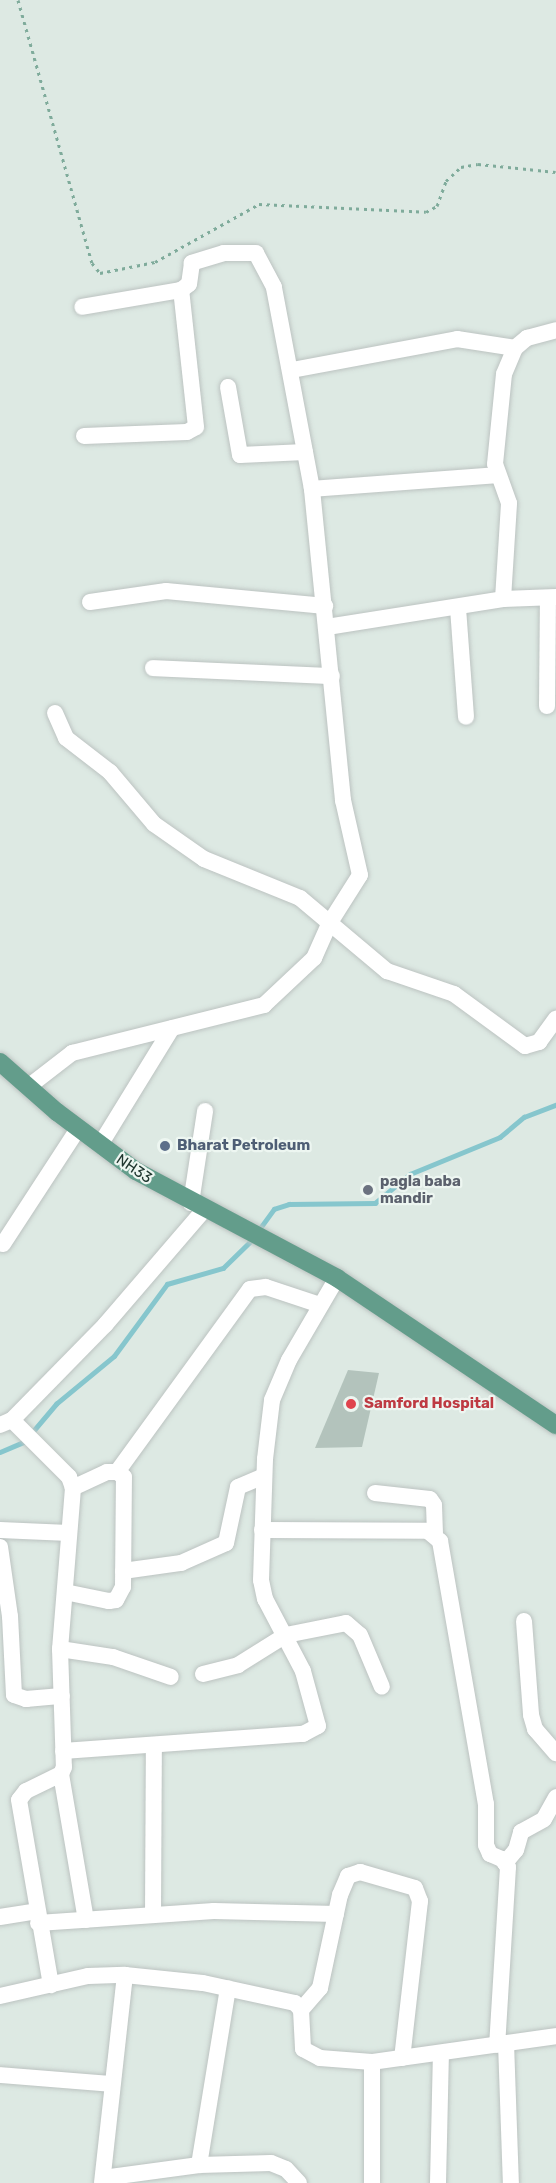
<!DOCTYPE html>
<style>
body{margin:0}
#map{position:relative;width:556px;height:2183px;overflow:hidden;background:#dde9e3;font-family:Rubik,sans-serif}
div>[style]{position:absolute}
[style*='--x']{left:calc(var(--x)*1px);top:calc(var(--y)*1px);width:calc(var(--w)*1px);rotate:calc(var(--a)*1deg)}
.stream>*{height:4.5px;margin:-2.25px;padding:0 2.25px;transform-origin:2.25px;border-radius:2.25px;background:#86c6cd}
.building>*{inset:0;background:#b3c3bc}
.path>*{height:3px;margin-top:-1.5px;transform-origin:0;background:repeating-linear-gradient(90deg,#7fab9b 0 3px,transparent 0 7.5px)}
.roads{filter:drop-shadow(0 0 2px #bcc3c1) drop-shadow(0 0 2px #bcc3c1)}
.minor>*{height:16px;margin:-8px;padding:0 8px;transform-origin:8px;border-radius:8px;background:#fff}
.major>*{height:18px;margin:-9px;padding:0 9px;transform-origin:9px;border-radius:9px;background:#639d8b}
.dots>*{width:16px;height:16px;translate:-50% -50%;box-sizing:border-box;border:3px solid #edf6f1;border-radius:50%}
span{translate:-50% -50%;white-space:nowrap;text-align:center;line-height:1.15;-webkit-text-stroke:4.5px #edf6f1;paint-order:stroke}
.service-label{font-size:15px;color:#4e5e75;font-weight:700}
.left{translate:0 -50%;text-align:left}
.street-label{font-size:15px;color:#203730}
.worship-label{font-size:15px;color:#5b616d;font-weight:700}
.health-label{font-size:15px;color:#be3a42;font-weight:700}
</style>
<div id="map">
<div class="stream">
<i style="--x:258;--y:1231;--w:27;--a:-54"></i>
<i style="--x:274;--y:1209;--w:16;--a:-18"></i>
<i style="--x:289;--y:1204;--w:86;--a:-0.7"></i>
<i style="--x:375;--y:1203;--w:45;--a:-39.6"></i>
<i style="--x:410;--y:1174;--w:97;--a:-22.3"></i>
<i style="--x:500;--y:1137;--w:31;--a:-40"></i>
<i style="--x:524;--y:1117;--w:34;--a:-21"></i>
<i style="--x:0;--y:1452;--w:26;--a:-23"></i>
<i style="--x:24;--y:1442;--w:50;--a:-49.9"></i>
<i style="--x:56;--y:1404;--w:75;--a:-39.6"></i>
<i style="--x:114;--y:1356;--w:89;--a:-53.6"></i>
<i style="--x:167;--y:1284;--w:58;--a:-15.9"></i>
<i style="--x:223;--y:1268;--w:43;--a:-44.1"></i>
</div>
<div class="building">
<i style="clip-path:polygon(348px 1370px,379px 1373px,362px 1447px,315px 1448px)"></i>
</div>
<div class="path">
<i style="--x:18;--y:0;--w:273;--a:74.3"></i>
<i style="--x:92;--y:263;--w:13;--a:51"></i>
<i style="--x:100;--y:273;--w:56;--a:-11.3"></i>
<i style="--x:155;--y:262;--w:119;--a:-29.1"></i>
<i style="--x:259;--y:204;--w:167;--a:2.7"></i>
<i style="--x:426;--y:212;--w:13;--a:-29"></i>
<i style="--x:437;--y:206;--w:27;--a:-70"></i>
<i style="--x:446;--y:181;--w:21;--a:-43"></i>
<i style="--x:461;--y:167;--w:17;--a:-10"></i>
<i style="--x:478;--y:164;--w:78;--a:5.9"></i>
</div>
<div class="roads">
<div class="minor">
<i style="--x:292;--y:370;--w:168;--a:-10.6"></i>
<i style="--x:457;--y:339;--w:59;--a:8.8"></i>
<i style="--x:228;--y:387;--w:69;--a:80"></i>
<i style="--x:240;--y:455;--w:65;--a:-2.6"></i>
<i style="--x:84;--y:436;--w:103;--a:-2.2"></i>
<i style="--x:187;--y:432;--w:10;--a:-29"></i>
<i style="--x:196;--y:427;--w:138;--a:-96.2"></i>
<i style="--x:312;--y:489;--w:186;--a:-4.3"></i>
<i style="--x:503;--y:599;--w:96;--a:-86.4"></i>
<i style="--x:509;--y:503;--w:41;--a:-109.7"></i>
<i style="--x:495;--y:464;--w:90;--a:-84.3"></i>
<i style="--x:504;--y:374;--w:28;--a:-67"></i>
<i style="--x:515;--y:348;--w:16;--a:-40"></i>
<i style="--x:527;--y:338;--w:30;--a:-15"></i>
<i style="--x:90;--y:602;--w:77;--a:-8.2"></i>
<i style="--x:166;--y:591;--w:160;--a:5.4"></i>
<i style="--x:458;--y:608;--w:109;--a:85.8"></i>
<i style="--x:327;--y:627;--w:178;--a:-9"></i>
<i style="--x:503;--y:599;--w:53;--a:-2.2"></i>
<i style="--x:153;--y:668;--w:179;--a:2.6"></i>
<i style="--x:547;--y:706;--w:108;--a:-89.5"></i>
<i style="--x:55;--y:713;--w:27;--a:66"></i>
<i style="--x:66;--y:738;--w:56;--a:37.7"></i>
<i style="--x:110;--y:772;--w:68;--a:49.8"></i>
<i style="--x:154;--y:824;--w:61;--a:35"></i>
<i style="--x:204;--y:859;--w:104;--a:22.1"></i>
<i style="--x:300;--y:898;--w:114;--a:40"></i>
<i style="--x:387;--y:971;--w:71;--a:18.9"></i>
<i style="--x:454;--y:994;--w:88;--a:36.2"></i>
<i style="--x:525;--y:1046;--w:15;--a:-16"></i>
<i style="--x:539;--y:1042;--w:29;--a:-54"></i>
<i style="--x:28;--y:1087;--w:56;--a:-37.7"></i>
<i style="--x:72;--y:1053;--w:198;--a:-14"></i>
<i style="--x:264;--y:1005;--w:69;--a:-43.2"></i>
<i style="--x:314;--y:958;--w:37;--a:-66"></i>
<i style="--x:329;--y:924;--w:58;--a:-57.7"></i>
<i style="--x:360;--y:875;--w:77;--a:-102.8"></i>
<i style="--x:343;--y:800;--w:313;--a:-95.7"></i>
<i style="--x:312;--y:489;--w:206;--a:-100.7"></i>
<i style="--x:274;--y:287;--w:38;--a:-118"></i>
<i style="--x:256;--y:253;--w:32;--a:180"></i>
<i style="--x:224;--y:253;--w:34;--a:163"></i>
<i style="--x:192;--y:263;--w:21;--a:98"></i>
<i style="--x:189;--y:284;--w:10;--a:143"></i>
<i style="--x:181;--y:290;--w:100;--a:170.3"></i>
<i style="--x:100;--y:1145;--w:137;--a:-58.4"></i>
<i style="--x:191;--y:1203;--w:93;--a:-81.3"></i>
<i style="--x:3;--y:1244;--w:137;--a:-56.9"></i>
<i style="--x:12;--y:1420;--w:81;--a:45"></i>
<i style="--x:69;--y:1477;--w:12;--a:70"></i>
<i style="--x:73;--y:1488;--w:162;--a:94.6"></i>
<i style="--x:60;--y:1649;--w:118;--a:88.1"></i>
<i style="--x:64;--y:1767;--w:8;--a:113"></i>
<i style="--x:61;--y:1774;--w:39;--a:154"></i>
<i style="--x:26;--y:1791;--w:11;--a:128"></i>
<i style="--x:19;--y:1800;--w:188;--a:80.2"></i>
<i style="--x:0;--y:1425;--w:13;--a:-23"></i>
<i style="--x:12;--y:1420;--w:133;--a:-45.6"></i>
<i style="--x:105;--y:1325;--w:152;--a:-49.3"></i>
<i style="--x:117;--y:1472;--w:226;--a:-54"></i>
<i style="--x:250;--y:1289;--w:16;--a:-7"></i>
<i style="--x:266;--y:1287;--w:57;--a:18.4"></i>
<i style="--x:375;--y:1493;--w:55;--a:6.2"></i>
<i style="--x:430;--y:1499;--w:7;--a:56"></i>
<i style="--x:434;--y:1505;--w:29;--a:88"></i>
<i style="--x:0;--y:1530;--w:69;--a:2.5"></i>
<i style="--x:262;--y:1530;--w:166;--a:0.3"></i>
<i style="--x:428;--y:1531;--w:16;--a:40"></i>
<i style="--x:440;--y:1541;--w:267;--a:80.1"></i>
<i style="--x:486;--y:1804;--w:41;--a:90"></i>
<i style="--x:486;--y:1845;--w:10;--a:66"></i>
<i style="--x:490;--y:1854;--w:13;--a:23"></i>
<i style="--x:502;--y:1859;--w:10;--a:53"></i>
<i style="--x:508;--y:1867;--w:178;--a:93.5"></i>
<i style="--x:0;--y:1547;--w:70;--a:81.8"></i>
<i style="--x:10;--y:1616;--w:79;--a:87.1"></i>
<i style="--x:14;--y:1695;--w:13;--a:18"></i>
<i style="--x:26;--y:1699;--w:36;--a:-5"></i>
<i style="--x:123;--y:1571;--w:59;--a:-7.9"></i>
<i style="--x:181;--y:1563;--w:49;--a:-24"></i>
<i style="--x:226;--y:1543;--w:57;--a:-77.9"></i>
<i style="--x:238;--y:1487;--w:28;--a:-23"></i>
<i style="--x:65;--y:1592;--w:45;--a:11.6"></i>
<i style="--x:109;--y:1601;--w:7;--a:-8"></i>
<i style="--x:116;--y:1600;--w:15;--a:-62"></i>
<i style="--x:123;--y:1587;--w:110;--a:-89.5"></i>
<i style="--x:124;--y:1477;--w:9;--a:-144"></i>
<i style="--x:117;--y:1472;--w:10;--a:180"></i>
<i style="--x:107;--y:1472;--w:38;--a:155"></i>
<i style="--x:524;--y:1621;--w:94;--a:85.7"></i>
<i style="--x:531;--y:1715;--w:15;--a:74"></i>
<i style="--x:535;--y:1729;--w:32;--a:49"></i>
<i style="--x:60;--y:1649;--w:54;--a:8.6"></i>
<i style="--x:113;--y:1657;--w:61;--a:19"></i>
<i style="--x:203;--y:1674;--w:36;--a:-14"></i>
<i style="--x:238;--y:1665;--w:57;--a:-32"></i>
<i style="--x:286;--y:1635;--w:61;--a:-11.3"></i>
<i style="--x:346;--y:1623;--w:18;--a:41"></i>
<i style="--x:360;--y:1635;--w:56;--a:67.1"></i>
<i style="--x:63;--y:1751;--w:241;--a:-4.1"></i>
<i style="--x:303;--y:1734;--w:17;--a:-28"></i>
<i style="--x:318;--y:1726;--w:57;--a:-105.3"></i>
<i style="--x:303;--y:1671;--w:81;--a:-117.8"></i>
<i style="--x:265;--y:1599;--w:19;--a:-102"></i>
<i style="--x:261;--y:1580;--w:121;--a:-88.1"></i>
<i style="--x:265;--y:1459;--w:59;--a:-83.2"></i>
<i style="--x:272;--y:1400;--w:43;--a:-67"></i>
<i style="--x:289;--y:1360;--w:95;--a:-59.7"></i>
<i style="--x:61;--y:1774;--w:148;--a:80.3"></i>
<i style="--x:505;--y:1863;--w:17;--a:-50"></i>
<i style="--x:516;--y:1850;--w:19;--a:-74"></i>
<i style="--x:521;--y:1832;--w:26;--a:-29"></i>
<i style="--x:544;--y:1819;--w:25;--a:-61"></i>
<i style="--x:153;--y:1915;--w:170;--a:-89.7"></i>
<i style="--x:0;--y:1917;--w:36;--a:-9"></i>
<i style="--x:38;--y:1923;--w:176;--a:-3.9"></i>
<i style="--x:214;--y:1911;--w:122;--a:1.4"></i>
<i style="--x:0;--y:1996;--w:90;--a:-12.8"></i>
<i style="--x:88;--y:1976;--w:37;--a:-2"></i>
<i style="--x:125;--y:1975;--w:78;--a:5.9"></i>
<i style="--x:203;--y:1983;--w:94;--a:12.3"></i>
<i style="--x:295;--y:2003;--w:9;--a:49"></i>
<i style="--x:301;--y:2010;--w:39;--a:87"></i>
<i style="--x:303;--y:2049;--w:19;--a:28"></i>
<i style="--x:320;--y:2058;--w:52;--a:4.4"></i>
<i style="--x:372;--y:2062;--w:186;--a:-8"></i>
<i style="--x:301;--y:2010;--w:29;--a:-49"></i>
<i style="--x:320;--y:1988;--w:95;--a:-77.9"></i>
<i style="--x:340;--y:1895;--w:21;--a:-67"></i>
<i style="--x:348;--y:1876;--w:13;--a:-18"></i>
<i style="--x:360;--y:1872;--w:57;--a:16.2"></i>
<i style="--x:415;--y:1888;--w:14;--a:69"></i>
<i style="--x:420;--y:1901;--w:158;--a:96.5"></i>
<i style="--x:506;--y:2043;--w:140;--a:88"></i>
<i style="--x:0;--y:2075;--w:112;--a:4.6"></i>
<i style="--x:199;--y:2165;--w:179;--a:-80.7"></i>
<i style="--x:103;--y:2178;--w:97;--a:-7.7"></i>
<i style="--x:199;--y:2165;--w:72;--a:-1.6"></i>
<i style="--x:271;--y:2163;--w:16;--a:22"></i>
<i style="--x:286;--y:2169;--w:19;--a:47"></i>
<i style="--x:102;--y:2183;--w:209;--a:-83.7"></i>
<i style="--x:372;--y:2183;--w:121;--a:-90"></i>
<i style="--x:438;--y:2183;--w:130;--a:-88.7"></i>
</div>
<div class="major">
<i style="--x:0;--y:1062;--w:76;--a:41.3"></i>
<i style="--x:57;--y:1112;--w:99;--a:36.8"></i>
<i style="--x:136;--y:1171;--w:228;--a:28"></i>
<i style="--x:337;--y:1278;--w:264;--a:33.9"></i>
</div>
</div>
<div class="dots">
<i style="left:165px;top:1146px;background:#5c6f8a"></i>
<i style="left:368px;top:1190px;background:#6b7280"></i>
<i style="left:351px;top:1404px;background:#e0444e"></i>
</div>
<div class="service-label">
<span class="left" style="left:177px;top:1146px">Bharat Petroleum</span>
</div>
<div class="street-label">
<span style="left:134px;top:1169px;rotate:34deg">NH33</span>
</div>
<div class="worship-label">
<span class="left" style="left:380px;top:1190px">pagla baba<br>mandir</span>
</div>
<div class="health-label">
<span class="left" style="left:364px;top:1404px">Samford Hospital</span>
</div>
</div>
